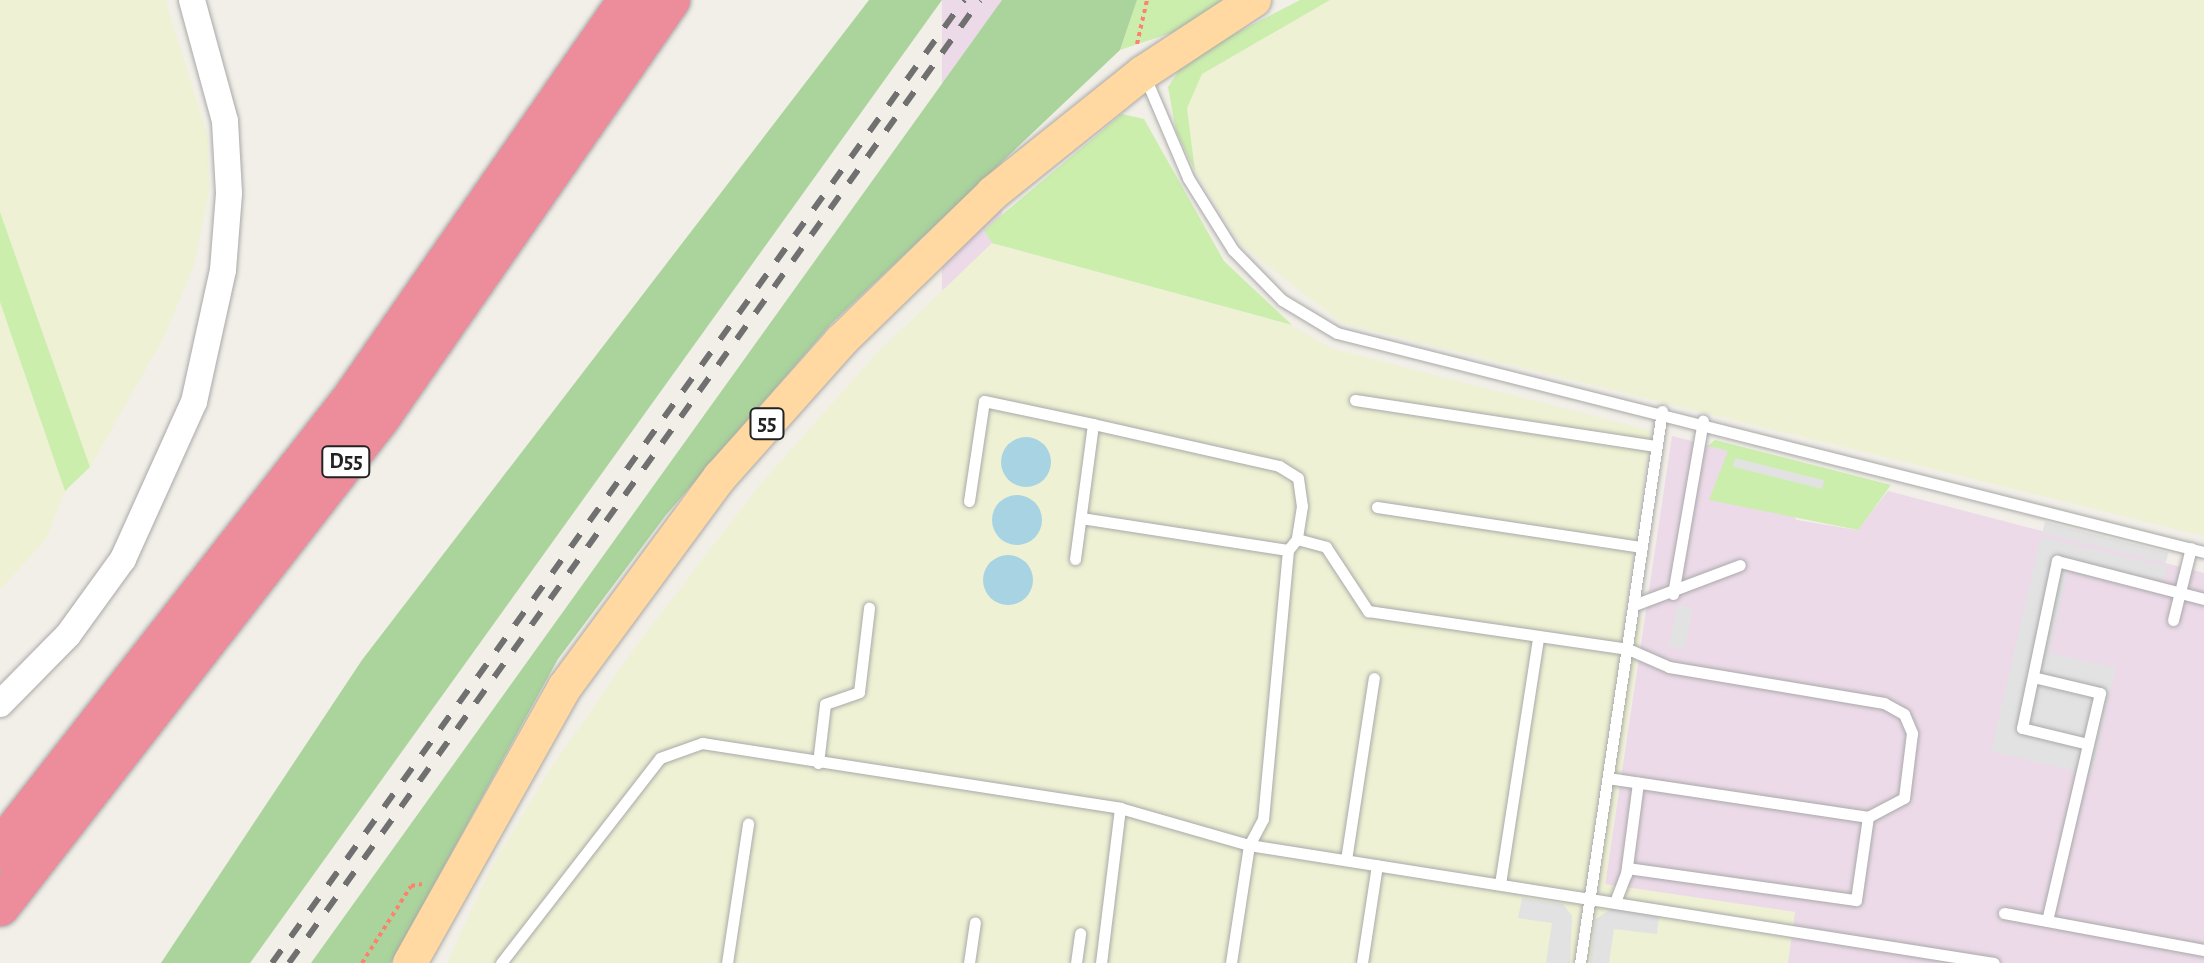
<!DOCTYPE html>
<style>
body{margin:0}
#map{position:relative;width:2204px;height:963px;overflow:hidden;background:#f2efe8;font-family:"Alegreya Sans",sans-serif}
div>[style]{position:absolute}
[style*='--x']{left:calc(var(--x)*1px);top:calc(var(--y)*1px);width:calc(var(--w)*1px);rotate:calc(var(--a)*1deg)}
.industrial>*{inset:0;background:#ecdae8;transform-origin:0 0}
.farmland>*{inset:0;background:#eef1d3}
.grass>*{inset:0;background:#cbeead}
.forest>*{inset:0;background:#aad49b}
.parking>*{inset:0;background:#e2e2e2;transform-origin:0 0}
.water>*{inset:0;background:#a7d3e2}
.round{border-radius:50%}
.path>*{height:4px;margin-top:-2px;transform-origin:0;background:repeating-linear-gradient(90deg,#ff816d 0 4px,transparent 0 8px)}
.roads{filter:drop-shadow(0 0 2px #a9a9a9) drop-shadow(0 0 2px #a9a9a9)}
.service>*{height:11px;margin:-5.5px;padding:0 5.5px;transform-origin:5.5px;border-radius:5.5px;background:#fff}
.tertiary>*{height:26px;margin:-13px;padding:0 13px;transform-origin:13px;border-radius:13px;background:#fff}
.primary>*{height:34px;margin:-17px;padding:0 17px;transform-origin:17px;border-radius:17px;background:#ffd9a1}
.motorway>*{height:40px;margin:-20px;padding:0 20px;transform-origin:20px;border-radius:20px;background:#ed8d9c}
.rail>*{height:6px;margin-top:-3px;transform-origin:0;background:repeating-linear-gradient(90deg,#707070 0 16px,transparent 0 32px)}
span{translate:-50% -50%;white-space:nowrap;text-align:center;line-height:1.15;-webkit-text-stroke:8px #fff;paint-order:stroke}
.shield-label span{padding:2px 6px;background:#fff;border:2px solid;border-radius:6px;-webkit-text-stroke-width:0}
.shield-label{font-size:22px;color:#222;font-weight:700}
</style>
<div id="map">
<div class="industrial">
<i style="left:942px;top:0;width:60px;height:1186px"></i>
<i style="clip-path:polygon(1672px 436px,1728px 450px,1797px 520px,1857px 530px,1888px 491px,2204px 573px,2204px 963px,1590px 963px,1794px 912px,1605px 885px)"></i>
</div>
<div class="farmland">
<i style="clip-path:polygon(0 0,165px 0,208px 137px,209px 192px,194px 265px,163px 339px,90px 467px,0 212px)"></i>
<i style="clip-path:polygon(1330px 0,2204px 0,2204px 536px,1342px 323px,1241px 245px,1195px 171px,1187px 107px,1202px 74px)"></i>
<i style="clip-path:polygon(992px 243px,1290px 325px,1333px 349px,1651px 431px,1624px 619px,1643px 619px,1605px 884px,1795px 912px,1788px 963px,447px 963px,490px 870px,547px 774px,639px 642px,759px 486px,877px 353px)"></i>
<i style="clip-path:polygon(0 302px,65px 491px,46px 539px,0 590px)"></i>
</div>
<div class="grass">
<i style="clip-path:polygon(1137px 0,1228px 0,1174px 32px,1120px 50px)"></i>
<i style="clip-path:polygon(1300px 0,1330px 0,1202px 74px,1187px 108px,1195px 171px,1176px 131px,1168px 87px,1179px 70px,1225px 39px)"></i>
<i style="clip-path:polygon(1122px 114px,1144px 119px,1224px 261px,1292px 325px,992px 243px,984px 230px)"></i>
<i style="clip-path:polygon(0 212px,90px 467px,65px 491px,0 302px)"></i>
<i style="clip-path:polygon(1715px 440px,1891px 485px,1858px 530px,1709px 500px,1728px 451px,1708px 446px)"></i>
</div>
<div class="forest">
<i style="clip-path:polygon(869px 0,942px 0,250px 963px,161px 963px,362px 660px)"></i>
<i style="clip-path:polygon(1002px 0,1137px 0,1120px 50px,831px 324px,666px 515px,558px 659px,391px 963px,311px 963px)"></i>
</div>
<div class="parking">
<i style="left:1735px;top:458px;width:92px;height:9px;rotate:14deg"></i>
<i style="left:2045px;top:522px;width:127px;height:11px;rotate:14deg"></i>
<i style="clip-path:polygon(2041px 537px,2167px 567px,2163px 581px,2070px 560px,2049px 653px,2116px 668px,2091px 775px,1991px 751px)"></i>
<i style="left:1677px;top:605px;width:16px;height:42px;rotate:11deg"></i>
<i style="clip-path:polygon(1522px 898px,1563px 904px,1572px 916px,1570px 963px,1546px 963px,1552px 923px,1518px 918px)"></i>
<i style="clip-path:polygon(1612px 908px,1659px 916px,1657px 934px,1614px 929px,1609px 963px,1590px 963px,1595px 920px)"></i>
</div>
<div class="water">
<i class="round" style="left:1001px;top:437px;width:50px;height:50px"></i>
<i class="round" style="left:992px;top:495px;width:50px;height:50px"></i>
<i class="round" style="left:983px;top:555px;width:50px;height:50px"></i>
</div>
<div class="path">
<i style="--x:1137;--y:44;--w:45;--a:-77.2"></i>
<i style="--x:362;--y:963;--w:91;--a:-57.5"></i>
<i style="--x:411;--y:886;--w:11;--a:-10"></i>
</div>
<div class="roads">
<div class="service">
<i style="--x:1145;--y:77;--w:110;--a:66.9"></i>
<i style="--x:1188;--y:178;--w:85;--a:58"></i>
<i style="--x:1233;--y:250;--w:70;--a:45.6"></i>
<i style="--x:1282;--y:300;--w:64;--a:31"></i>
<i style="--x:1337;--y:333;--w:894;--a:14.18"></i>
<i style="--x:1355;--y:400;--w:304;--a:8.7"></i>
<i style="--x:969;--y:501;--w:101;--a:-81.5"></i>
<i style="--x:984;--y:401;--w:111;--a:11.9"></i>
<i style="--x:1377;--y:507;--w:268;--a:8.6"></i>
<i style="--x:1081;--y:518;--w:209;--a:8.8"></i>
<i style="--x:1297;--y:539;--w:30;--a:15"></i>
<i style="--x:1326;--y:547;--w:77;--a:56.7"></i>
<i style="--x:1368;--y:611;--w:263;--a:8.3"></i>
<i style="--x:1628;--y:649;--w:45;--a:23.7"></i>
<i style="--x:1669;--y:667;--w:218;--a:9.5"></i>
<i style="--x:1884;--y:703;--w:23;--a:29"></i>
<i style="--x:1904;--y:714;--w:21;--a:67"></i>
<i style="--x:1912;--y:733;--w:65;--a:97"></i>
<i style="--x:1904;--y:798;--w:41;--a:152.2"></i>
<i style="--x:1868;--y:817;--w:263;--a:-171.5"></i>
<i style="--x:1075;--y:559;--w:136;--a:-82.4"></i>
<i style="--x:1093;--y:424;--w:191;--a:12.7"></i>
<i style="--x:1279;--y:466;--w:22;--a:32"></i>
<i style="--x:1298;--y:478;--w:28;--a:82"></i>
<i style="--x:1302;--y:506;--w:33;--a:99"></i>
<i style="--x:1297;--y:539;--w:14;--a:129"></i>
<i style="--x:1288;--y:550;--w:270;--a:95.3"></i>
<i style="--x:1263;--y:819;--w:30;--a:118"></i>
<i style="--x:1249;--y:845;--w:119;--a:98.7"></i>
<i style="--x:1673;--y:594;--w:176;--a:-80.2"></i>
<i style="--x:1634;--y:605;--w:113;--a:-20.7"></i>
<i style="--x:2173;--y:620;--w:74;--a:-76"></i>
<i style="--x:2033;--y:677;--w:69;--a:13.4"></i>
<i style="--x:2100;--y:693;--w:234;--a:103.1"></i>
<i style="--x:2088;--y:744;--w:68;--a:-166.4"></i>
<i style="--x:2022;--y:728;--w:171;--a:-78.2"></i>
<i style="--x:2057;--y:561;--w:152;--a:14.5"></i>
<i style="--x:818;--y:763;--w:59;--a:-83.2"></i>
<i style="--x:825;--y:704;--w:36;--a:-19"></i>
<i style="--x:859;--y:692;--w:85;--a:-83.2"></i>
<i style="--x:1346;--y:860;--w:184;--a:-81.3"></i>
<i style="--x:1627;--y:868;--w:231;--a:8"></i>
<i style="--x:1856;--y:900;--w:84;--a:-81.8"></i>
<i style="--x:1500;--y:884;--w:248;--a:-81.2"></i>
<i style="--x:1615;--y:902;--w:30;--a:-69"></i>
<i style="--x:1626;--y:874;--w:92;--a:-82.5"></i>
<i style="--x:2004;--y:913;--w:203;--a:10.5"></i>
<i style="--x:501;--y:963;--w:259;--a:-52.2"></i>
<i style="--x:660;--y:758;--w:45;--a:-19.7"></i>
<i style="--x:702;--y:743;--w:423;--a:8.8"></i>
<i style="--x:1120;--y:808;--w:134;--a:16"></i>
<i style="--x:1249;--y:845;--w:754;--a:9"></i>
<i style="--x:727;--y:963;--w:141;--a:-81.4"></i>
<i style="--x:969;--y:963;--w:41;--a:-81.7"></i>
<i style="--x:1076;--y:963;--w:30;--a:-82"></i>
<i style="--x:1101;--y:963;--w:156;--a:-83"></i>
<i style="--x:1362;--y:963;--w:99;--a:-81.3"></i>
<i style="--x:1580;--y:963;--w:558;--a:-81.55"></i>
</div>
<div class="tertiary">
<i style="--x:0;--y:704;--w:97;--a:-45.4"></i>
<i style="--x:68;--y:635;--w:94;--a:-54.1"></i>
<i style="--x:123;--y:559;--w:172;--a:-65.7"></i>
<i style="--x:194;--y:402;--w:135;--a:-77.6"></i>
<i style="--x:223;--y:270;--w:77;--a:-85.5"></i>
<i style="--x:229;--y:193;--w:72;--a:-93.2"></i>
<i style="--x:225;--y:121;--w:125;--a:-105.3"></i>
</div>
<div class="primary">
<i style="--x:410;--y:963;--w:317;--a:-60.7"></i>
<i style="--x:565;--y:687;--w:261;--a:-53.6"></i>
<i style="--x:720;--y:477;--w:182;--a:-48.3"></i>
<i style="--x:841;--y:341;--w:212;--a:-44.2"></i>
<i style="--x:993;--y:193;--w:192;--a:-38.7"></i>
<i style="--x:1143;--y:73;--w:133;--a:-33.3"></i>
</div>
<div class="motorway">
<i style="--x:0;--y:850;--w:572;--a:-52.03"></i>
<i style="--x:352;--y:399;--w:485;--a:-55.3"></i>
<i style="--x:0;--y:906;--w:617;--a:-52.11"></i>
<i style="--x:379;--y:419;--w:510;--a:-55.22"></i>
</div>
</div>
<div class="rail">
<i style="--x:272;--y:963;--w:1186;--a:-54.3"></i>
<i style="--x:289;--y:963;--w:1185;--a:-54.34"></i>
</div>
<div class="shield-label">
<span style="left:767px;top:424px">55</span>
<span style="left:346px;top:462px">D55</span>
</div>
</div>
